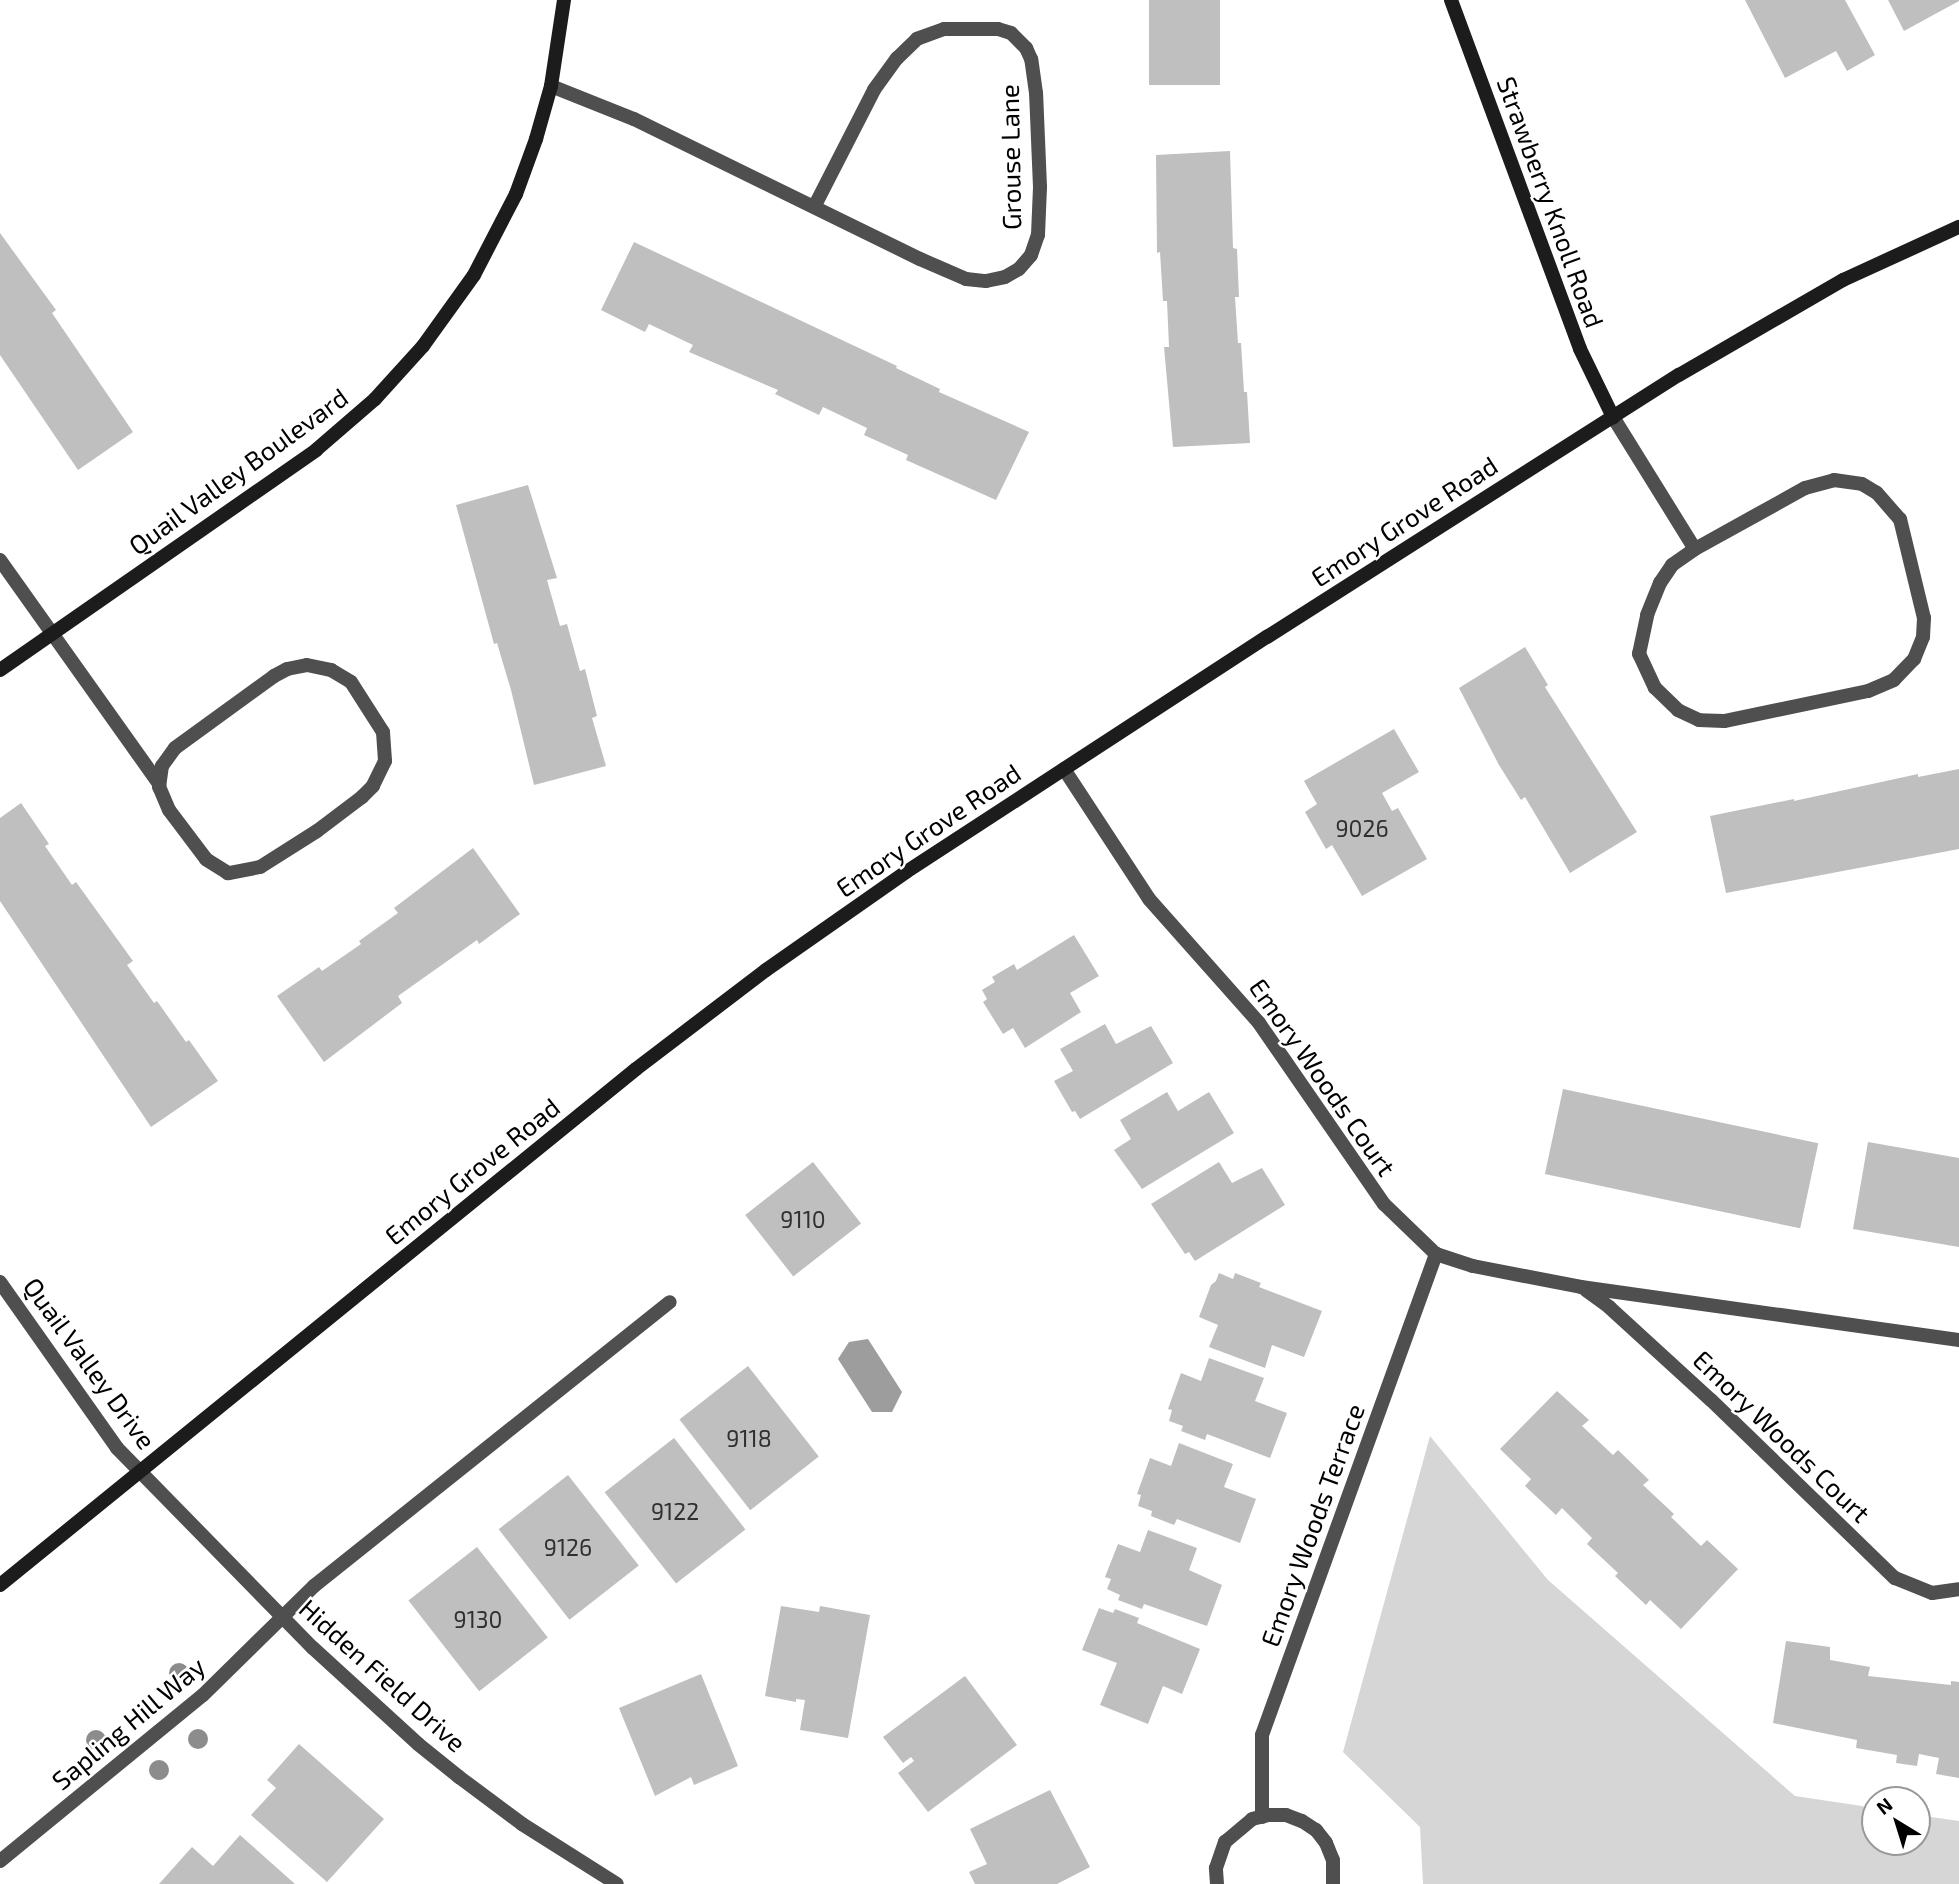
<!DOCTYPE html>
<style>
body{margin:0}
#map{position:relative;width:1959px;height:1884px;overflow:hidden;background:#fff;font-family:"Exo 2",sans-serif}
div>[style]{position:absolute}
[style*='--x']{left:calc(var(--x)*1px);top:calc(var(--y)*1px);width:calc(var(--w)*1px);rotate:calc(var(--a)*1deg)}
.green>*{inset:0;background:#d6d6d6}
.water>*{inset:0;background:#9d9d9d}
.building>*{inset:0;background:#bfbfbf;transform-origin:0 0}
.street>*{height:14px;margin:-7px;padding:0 7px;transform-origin:7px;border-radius:7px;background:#4f4f4f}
.secondary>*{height:14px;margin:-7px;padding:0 7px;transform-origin:7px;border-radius:7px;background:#1c1c1c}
.trees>*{width:20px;height:20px;margin:-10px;border-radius:50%;background:#8c8c8c}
span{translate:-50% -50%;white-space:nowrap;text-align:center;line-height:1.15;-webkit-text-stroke:5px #fff;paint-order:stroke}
.number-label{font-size:23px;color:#303030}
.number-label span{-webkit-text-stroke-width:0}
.street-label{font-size:26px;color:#000}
.north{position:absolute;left:1861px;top:1786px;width:70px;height:70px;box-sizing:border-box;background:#fff;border:2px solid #999;border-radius:50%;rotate:322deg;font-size:19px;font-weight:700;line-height:28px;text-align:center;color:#000}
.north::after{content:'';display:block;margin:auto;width:24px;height:32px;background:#000;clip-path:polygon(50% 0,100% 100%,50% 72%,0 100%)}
</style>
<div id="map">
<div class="green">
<i style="clip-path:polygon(1430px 1436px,1548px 1580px,1795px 1796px,1875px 1808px,1875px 1842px,1917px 1842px,1917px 1815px,1959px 1821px,1959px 1884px,1423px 1884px,1420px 1827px,1343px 1752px)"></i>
</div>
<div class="water">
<i style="clip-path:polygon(868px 1339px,902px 1392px,892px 1412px,872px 1412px,838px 1359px,849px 1342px)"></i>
</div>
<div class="building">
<i style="left:1149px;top:0;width:71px;height:85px"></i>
<i style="clip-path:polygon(1745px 0,1845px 0,1875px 55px,1847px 71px,1836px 51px,1785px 78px)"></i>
<i style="clip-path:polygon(1888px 0,1959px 0,1959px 1px,1904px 31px)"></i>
<i style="clip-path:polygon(1230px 151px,1233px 248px,1237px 249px,1239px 297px,1235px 297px,1238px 343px,1241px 343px,1244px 392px,1247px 392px,1250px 443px,1173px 447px,1164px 347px,1169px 347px,1167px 301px,1163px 301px,1160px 252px,1157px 253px,1156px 155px)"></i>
<i style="clip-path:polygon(0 233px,56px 310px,52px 313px,133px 432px,78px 470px,0 355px)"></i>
<i style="clip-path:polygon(634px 242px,897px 366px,896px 368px,940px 389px,939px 392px,1029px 432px,996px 500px,906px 460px,908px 455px,864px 435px,867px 428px,823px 407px,819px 415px,775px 394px,778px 390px,689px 352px,693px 345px,649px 324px,645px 332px,601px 310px)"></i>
<i style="clip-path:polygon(528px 485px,557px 578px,547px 580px,560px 626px,567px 624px,580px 671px,585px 669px,597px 716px,592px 718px,606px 766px,534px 785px,511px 690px,497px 643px,494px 644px,456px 505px)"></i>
<i style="clip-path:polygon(1525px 647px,1548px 685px,1545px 687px,1637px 832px,1570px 873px,1525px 797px,1521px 800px,1499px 765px,1459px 688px)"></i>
<i style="clip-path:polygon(1394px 729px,1419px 772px,1382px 793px,1392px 811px,1398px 808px,1427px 859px,1362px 896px,1332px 845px,1326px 849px,1305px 812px,1317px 804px,1304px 781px)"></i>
<i style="clip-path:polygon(1959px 769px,1959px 849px,1726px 893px,1710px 816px,1794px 799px,1794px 801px,1918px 774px,1918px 777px)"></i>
<i style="clip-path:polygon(21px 803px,49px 844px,45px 846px,72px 885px,76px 882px,133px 961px,127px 965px,154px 1003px,157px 1001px,186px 1042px,189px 1040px,218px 1081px,151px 1127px,0 901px,0 818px)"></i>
<i style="clip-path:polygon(473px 848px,520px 914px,479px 944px,477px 940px,398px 996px,402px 1003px,324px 1062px,277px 996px,319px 967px,322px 971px,361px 944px,359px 941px,398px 913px,394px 908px)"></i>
<i style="clip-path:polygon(1074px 935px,1099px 976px,1070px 993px,1081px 1012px,1025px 1048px,1013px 1028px,1003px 1034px,983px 1002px,987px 999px,982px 990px,995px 982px,992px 977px,1014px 964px,1017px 970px)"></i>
<i style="clip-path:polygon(1105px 1024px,1116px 1044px,1151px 1026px,1173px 1063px,1080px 1119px,1075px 1111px,1072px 1112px,1054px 1081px,1073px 1071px,1060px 1049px)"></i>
<i style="left:1563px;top:1089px;width:261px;height:87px;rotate:12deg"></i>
<i style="clip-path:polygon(1167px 1092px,1178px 1111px,1209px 1092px,1234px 1133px,1142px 1189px,1114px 1150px,1131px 1139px,1120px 1120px)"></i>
<i style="clip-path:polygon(1868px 1142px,1959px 1158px,1959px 1247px,1853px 1229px)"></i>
<i style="left:813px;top:1162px;width:78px;height:86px;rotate:52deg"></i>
<i style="clip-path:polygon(1219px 1162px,1232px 1183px,1262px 1168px,1285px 1205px,1195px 1261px,1189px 1252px,1185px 1254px,1151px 1204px)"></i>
<i style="clip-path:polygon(1219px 1273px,1233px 1279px,1235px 1273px,1261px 1283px,1259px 1287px,1322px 1311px,1304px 1357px,1272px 1345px,1265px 1368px,1209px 1347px,1218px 1325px,1199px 1317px,1211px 1285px,1216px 1281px)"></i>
<i style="clip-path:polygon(1209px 1358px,1264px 1378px,1255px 1401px,1287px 1413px,1270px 1458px,1207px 1434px,1205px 1440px,1181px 1431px,1183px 1426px,1169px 1421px,1172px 1410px,1168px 1409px,1181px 1373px,1201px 1381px)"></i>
<i style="left:748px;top:1366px;width:115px;height:87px;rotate:52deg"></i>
<i style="clip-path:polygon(1557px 1391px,1589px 1420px,1582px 1426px,1613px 1455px,1618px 1450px,1649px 1480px,1643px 1485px,1674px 1514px,1671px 1517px,1701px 1546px,1707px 1540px,1738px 1569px,1681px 1629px,1650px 1600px,1646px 1605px,1615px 1576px,1618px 1573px,1587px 1544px,1592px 1538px,1562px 1508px,1556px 1515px,1525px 1486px,1531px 1479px,1500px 1449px)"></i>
<i style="left:674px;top:1438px;width:116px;height:88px;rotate:52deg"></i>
<i style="clip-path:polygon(1179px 1443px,1233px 1464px,1224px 1487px,1256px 1499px,1240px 1543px,1177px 1519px,1174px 1525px,1151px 1516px,1152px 1511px,1138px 1506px,1141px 1495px,1137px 1494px,1150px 1458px,1171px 1466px)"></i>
<i style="left:568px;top:1475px;width:115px;height:88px;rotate:52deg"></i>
<i style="clip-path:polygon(1148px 1530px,1197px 1548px,1189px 1570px,1222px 1585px,1207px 1626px,1144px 1604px,1142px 1609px,1118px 1600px,1120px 1595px,1107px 1589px,1111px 1579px,1105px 1577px,1118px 1544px,1140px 1552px)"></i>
<i style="left:477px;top:1547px;width:115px;height:87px;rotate:52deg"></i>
<i style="clip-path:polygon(781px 1606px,819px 1612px,820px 1606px,870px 1615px,848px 1738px,800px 1730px,805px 1700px,796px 1699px,796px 1702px,765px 1696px)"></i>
<i style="clip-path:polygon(1099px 1608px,1113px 1613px,1115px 1609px,1139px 1618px,1137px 1623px,1200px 1649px,1182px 1694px,1163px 1686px,1148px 1724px,1100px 1705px,1117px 1663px,1082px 1650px)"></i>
<i style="clip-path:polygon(1786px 1641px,1830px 1647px,1830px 1660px,1870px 1667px,1868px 1676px,1951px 1685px,1951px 1681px,1959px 1682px,1959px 1778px,1936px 1774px,1939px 1758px,1919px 1754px,1917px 1766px,1896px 1763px,1897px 1755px,1856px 1748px,1857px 1740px,1773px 1723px)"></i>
<i style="clip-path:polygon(701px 1674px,738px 1766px,694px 1785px,691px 1777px,655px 1796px,619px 1708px)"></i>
<i style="clip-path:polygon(965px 1676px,1017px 1745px,928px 1812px,898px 1773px,914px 1761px,911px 1757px,903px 1763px,883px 1737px)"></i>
<i style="clip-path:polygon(299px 1744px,384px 1819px,327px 1882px,251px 1815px,276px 1788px,267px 1780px)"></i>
<i style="clip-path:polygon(1050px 1790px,1090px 1867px,1057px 1884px,975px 1884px,969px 1872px,987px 1864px,970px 1829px)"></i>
<i style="clip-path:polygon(240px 1835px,295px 1884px,159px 1884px,192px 1847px,213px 1866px)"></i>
</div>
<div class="street">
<i style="--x:551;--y:86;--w:89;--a:21.7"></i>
<i style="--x:634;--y:119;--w:318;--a:26.1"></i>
<i style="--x:920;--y:259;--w:50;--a:23.5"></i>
<i style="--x:966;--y:279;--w:20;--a:6"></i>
<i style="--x:986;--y:281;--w:19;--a:-12"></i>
<i style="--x:1005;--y:277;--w:16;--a:-30"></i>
<i style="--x:1019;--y:269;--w:18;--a:-49"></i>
<i style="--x:1031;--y:255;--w:21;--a:-71"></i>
<i style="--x:1038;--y:235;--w:48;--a:-87.6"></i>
<i style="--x:1040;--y:187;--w:94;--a:-92.4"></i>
<i style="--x:1036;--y:93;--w:34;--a:-98"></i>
<i style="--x:1031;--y:59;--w:12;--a:-114"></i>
<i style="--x:1026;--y:48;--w:21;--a:-135"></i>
<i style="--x:1011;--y:33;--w:14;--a:-163"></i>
<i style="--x:998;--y:29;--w:54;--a:180"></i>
<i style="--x:944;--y:29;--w:29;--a:160"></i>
<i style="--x:917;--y:39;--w:28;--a:136"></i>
<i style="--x:897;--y:58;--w:39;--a:126"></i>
<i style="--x:874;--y:90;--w:131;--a:117.1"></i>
<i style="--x:1613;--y:417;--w:155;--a:58.2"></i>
<i style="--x:1834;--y:480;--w:28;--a:8"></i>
<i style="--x:1862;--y:484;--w:17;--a:31"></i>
<i style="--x:1877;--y:493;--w:35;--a:49"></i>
<i style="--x:1900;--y:519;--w:102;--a:76.4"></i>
<i style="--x:1924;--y:618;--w:19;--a:93"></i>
<i style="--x:1923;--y:637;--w:24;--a:112"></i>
<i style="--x:1914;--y:659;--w:29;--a:134"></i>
<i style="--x:1894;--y:680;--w:28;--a:157"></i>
<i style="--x:1868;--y:691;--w:147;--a:168.2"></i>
<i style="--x:1724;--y:721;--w:25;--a:-178"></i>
<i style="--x:1699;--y:720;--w:23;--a:-155"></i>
<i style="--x:1678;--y:710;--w:32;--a:-136"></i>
<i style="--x:1655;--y:688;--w:38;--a:-115"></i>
<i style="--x:1639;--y:654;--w:40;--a:-78"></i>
<i style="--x:1647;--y:615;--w:35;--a:-68"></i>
<i style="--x:1660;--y:583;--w:22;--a:-56"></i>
<i style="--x:1672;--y:565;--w:28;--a:-35"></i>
<i style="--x:1695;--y:549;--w:126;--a:-29"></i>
<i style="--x:1805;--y:488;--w:30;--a:-15"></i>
<i style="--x:0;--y:560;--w:275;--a:54.6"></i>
<i style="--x:307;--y:665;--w:25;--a:12"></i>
<i style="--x:331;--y:670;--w:23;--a:31"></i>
<i style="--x:351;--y:682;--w:59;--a:57.4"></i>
<i style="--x:383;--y:732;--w:29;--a:86"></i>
<i style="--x:385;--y:761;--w:28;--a:116"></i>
<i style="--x:373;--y:786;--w:16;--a:135"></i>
<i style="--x:362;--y:797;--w:56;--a:142.9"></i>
<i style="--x:317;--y:831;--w:67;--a:147.7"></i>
<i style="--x:260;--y:867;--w:33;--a:169"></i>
<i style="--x:228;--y:873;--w:26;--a:-148"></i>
<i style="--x:206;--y:859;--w:61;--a:-127.1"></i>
<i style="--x:169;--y:810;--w:25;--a:-113"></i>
<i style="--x:159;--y:787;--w:21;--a:-82"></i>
<i style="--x:162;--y:766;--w:22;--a:-54"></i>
<i style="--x:175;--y:748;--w:122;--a:-36"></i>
<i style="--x:274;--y:676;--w:15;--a:-28"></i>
<i style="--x:287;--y:669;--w:20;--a:-11"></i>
<i style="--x:1064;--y:769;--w:155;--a:56.8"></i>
<i style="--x:1149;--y:899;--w:166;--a:48.4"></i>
<i style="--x:1259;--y:1023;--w:220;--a:55.4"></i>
<i style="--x:1384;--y:1204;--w:72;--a:43.9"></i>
<i style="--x:1436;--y:1254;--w:39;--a:18"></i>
<i style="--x:1473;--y:1266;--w:110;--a:11"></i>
<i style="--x:1581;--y:1287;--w:382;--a:8"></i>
<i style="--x:0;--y:1282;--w:203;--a:54.8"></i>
<i style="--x:117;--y:1448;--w:280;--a:45.6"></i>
<i style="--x:313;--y:1648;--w:142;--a:42.4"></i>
<i style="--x:418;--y:1744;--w:53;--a:38.8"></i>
<i style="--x:459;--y:1777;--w:79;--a:36.7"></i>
<i style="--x:522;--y:1824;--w:112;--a:32.3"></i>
<i style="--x:1586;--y:1290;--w:29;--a:36"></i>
<i style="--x:1609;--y:1307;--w:138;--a:42.4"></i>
<i style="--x:1711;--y:1400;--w:256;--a:44.1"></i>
<i style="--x:1895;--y:1578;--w:40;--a:22"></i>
<i style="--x:1932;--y:1593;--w:27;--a:-8"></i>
<i style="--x:1262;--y:1817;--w:82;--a:-90"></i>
<i style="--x:1262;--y:1735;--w:512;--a:-70.11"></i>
<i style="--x:0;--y:1861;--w:262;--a:-39.3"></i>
<i style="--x:203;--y:1695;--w:156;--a:-44.5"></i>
<i style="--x:314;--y:1586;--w:455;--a:-38.6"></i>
<i style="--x:1217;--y:1884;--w:16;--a:-94"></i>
<i style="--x:1216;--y:1868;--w:28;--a:-71"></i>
<i style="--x:1225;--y:1842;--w:35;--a:-40"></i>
<i style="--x:1252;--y:1819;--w:16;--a:-14"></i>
<i style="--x:1268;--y:1815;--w:18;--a:0"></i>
<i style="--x:1286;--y:1815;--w:17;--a:21"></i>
<i style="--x:1302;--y:1821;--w:17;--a:33"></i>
<i style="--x:1316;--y:1830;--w:16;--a:52"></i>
<i style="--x:1326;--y:1843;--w:18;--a:68"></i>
<i style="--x:1333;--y:1860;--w:24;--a:90"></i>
</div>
<div class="secondary">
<i style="--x:1451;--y:0;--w:372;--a:69.7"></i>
<i style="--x:1580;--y:349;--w:76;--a:64.1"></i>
<i style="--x:0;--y:670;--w:385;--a:-34.8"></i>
<i style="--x:316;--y:450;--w:78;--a:-40.8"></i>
<i style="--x:375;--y:399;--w:72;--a:-47.8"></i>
<i style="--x:423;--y:346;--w:87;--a:-54.3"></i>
<i style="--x:474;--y:275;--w:91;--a:-62.6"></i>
<i style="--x:516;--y:194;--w:59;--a:-70"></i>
<i style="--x:536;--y:139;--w:55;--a:-74.2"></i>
<i style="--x:551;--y:86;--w:87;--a:-81.4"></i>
<i style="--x:0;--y:1585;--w:819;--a:-39.05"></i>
<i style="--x:636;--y:1069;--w:163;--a:-37.3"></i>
<i style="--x:766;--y:970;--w:171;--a:-35"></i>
<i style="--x:906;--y:872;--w:431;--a:-33.1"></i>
<i style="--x:1267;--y:637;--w:488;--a:-32.5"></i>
<i style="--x:1679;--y:375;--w:190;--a:-30.1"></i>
<i style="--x:1843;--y:280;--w:128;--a:-24.6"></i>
</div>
<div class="trees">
<i style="left:179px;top:1673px"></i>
<i style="left:198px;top:1739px"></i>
<i style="left:96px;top:1740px"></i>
<i style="left:159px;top:1770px"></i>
</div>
<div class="number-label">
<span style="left:1362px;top:828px">9026</span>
<span style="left:803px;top:1219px">9110</span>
<span style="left:749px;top:1438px">9118</span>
<span style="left:675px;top:1511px">9122</span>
<span style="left:568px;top:1547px">9126</span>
<span style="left:478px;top:1619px">9130</span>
</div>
<div class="street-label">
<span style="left:1010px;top:157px;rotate:-91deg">Grouse Lane</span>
<span style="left:1551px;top:202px;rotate:70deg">Strawberry Knoll Road</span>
<span style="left:238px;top:471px;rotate:-36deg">Quail Valley Boulevard</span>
<span style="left:1404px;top:521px;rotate:-33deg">Emory Grove Road</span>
<span style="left:928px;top:830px;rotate:-34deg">Emory Grove Road</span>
<span style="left:1323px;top:1077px;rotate:55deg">Emory Woods Court</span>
<span style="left:472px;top:1171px;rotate:-39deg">Emory Grove Road</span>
<span style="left:90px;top:1363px;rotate:54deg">Quail Valley Drive</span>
<span style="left:1782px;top:1436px;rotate:44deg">Emory Woods Court</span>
<span style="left:1312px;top:1525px;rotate:-70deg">Emory Woods Terrace</span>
<span style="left:383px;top:1675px;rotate:42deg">Hidden Field Drive</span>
<span style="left:128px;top:1723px;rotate:-40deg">Sapling Hill Way</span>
</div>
<div class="north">N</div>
</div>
